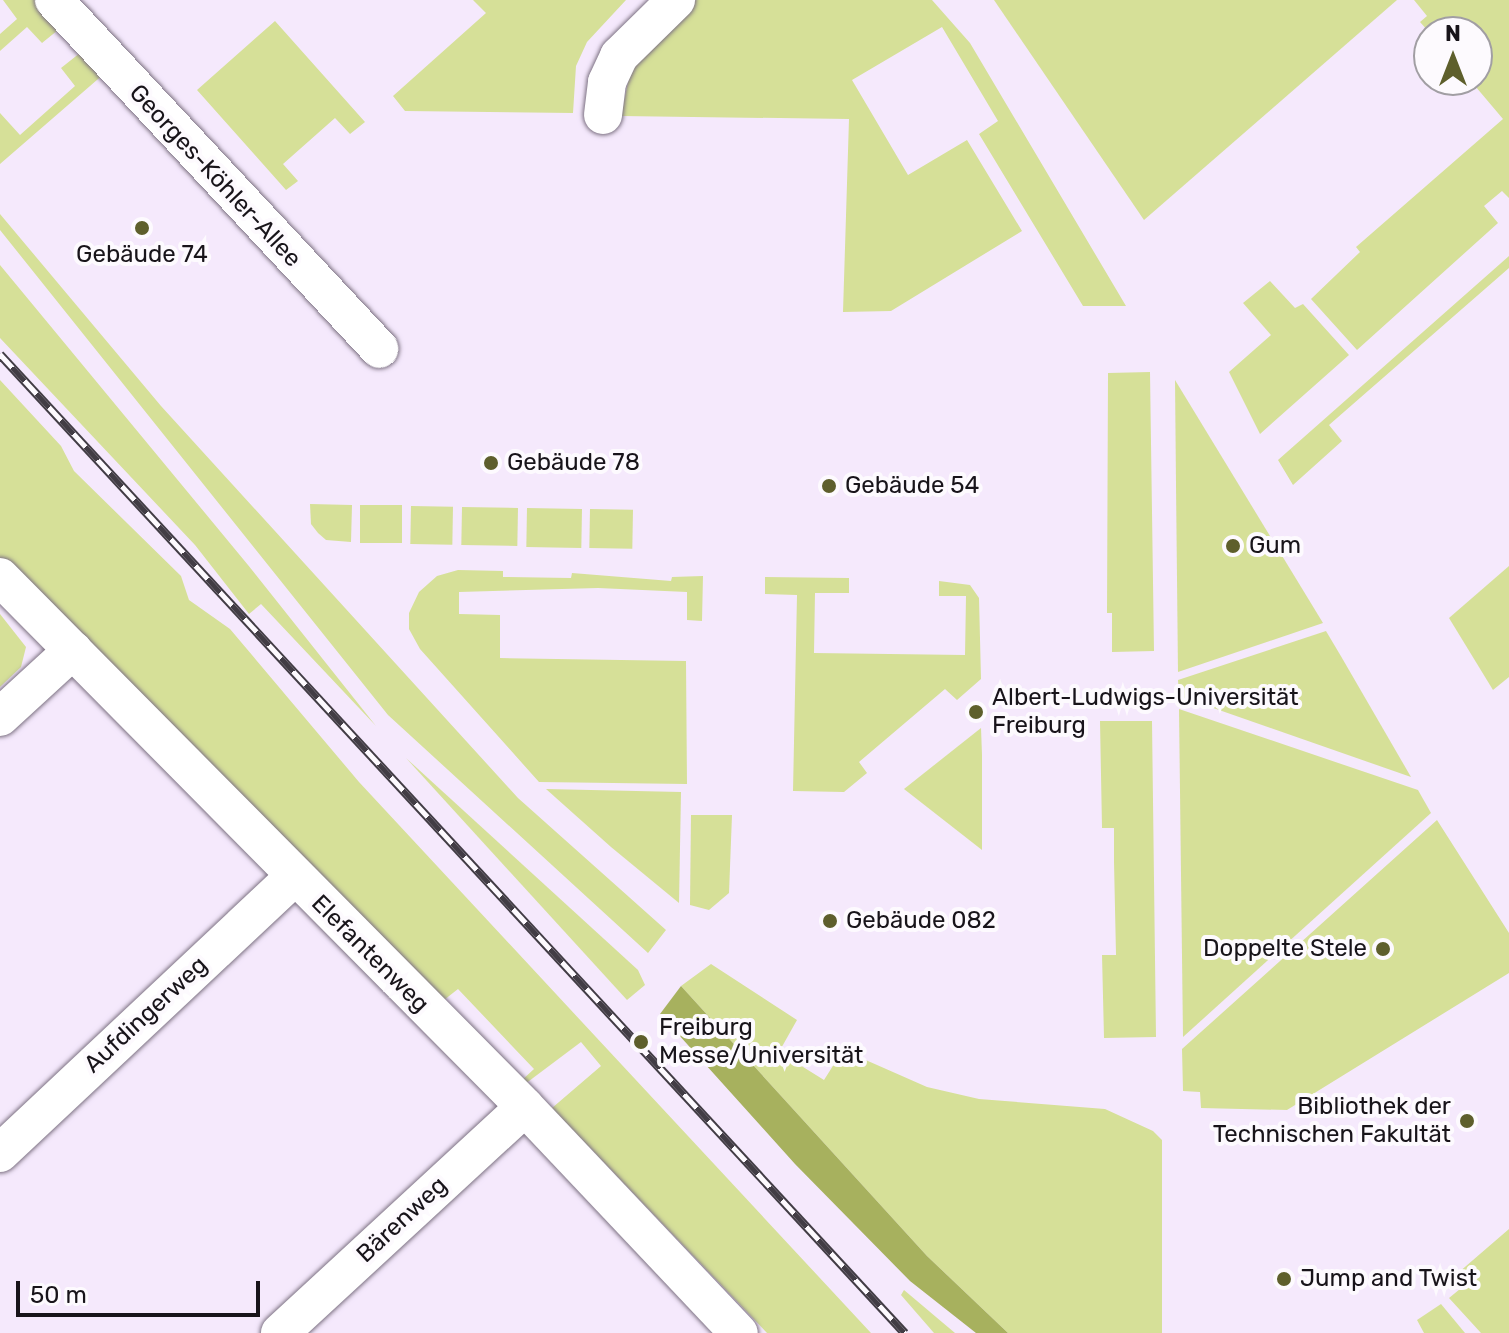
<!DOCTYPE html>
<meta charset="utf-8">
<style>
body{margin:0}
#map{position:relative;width:1509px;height:1333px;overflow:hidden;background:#f5e9fc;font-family:Rubik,sans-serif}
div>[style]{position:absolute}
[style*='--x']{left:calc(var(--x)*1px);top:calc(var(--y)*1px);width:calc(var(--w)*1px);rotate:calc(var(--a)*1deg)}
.green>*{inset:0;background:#d6e098;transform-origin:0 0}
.forest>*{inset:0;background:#a7b15e}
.roads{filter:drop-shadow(0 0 2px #7d7283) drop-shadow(0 0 2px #7d7283)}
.minor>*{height:38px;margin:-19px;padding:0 19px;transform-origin:19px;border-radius:19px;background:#fff}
.rail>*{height:9px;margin-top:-4.5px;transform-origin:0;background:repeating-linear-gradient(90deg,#fdfafe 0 18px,#423d45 0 36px);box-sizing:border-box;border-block:2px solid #423d45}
.dots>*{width:22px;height:22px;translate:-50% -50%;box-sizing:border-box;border:4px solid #fdfafe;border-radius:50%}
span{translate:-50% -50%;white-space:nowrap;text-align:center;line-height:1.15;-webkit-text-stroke:8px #fdfafe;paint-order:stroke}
.street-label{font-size:24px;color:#18141a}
.poi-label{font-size:24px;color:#18141a}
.left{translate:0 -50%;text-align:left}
.right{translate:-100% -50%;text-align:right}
.north{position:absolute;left:1413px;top:16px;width:80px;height:80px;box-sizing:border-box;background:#fdfafe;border:2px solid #a19ea3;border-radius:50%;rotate:0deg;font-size:22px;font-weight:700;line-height:32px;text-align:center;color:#18141a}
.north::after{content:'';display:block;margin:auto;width:28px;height:36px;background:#5e5f2c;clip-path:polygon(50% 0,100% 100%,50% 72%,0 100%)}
.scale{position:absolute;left:16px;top:1281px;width:244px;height:36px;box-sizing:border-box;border:4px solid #18141a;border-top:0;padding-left:10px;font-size:24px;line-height:28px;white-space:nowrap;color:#18141a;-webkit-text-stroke:6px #fdfafe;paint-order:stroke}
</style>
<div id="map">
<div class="green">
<i style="clip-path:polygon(3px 0,40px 0,63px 26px,42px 43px,27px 27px,0 51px,0 34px,17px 19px)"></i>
<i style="clip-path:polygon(473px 0,626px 0,587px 42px,576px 66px,573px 113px,405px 111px,393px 96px,486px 13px)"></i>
<i style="clip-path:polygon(696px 0,932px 0,970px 43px,1126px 306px,1083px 306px,979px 134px,998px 121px,942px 27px,852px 80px,908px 175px,967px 140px,1022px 231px,891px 311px,843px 312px,849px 119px,621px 116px,631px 68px)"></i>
<i style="clip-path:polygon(994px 0,1397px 0,1144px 220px)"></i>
<i style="clip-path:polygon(1414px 0,1509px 0,1509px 198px,1502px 191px,1484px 206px,1498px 223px,1357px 350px,1311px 299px,1360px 252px,1356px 247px,1503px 119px,1470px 80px,1477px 80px,1477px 32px,1429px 32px,1420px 22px,1427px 16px)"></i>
<i style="clip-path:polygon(275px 21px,365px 122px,350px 134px,335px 118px,283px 164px,298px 181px,286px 190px,197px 90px)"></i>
<i style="clip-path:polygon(85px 49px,105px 73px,0 164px,0 113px,20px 135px,75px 86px,61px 68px)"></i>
<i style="clip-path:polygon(0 214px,161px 406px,518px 798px,666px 930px,648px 953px,388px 715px,0 230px)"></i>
<i style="clip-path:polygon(1509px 256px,1509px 268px,1329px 425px,1342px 441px,1293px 485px,1278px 460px)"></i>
<i style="clip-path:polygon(0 265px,248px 565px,376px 726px,261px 604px,249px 614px,195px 545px,0 338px)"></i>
<i style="clip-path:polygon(1270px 281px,1295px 308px,1303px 304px,1349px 355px,1260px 434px,1229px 372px,1271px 335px,1243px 303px)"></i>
<i style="clip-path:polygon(1150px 372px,1154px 651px,1112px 652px,1112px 613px,1107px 613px,1108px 373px)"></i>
<i style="clip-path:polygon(0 380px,61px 446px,74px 471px,181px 576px,189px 600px,230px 629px,359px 782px,871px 1333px,767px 1333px,552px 1108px,601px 1066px,581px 1042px,525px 1084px,521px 1081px,534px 1069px,458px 989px,444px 1000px,0 563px)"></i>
<i style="clip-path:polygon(1175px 380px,1323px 623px,1178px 672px,1176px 484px)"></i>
<i style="clip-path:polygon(310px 504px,352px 505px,351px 542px,326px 540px,318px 533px,311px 524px)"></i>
<i style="left:360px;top:505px;width:42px;height:38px"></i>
<i style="left:411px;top:506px;width:42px;height:38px;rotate:1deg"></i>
<i style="left:462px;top:507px;width:56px;height:38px;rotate:1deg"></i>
<i style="left:527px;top:508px;width:55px;height:39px;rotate:1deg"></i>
<i style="left:590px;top:509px;width:43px;height:39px;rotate:1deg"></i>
<i style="clip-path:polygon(1509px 566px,1509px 677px,1493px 690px,1449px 618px)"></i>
<i style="clip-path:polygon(458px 570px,503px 571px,503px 577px,571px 578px,572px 573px,671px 581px,672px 577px,703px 576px,702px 621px,687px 620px,687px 592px,598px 588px,459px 592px,459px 614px,500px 615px,500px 658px,686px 661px,687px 784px,539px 782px,420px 649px,409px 629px,409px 613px,419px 592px,437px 576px)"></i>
<i style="clip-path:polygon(765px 577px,849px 578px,849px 593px,815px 593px,814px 653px,965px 655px,966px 596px,939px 596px,939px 581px,970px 585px,979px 598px,981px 679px,957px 700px,945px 689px,859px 762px,867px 773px,844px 792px,793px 791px,797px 595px,765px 594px)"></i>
<i style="clip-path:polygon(0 614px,26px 647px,21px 667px,0 687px)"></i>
<i style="clip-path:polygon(1326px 631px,1342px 658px,1411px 777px,1179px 696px,1178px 680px)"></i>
<i style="clip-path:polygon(1179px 709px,1418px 790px,1431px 813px,1183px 1037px)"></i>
<i style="clip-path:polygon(1100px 721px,1152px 721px,1156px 1037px,1104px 1038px,1102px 955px,1116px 955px,1114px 862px,1114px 828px,1102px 828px)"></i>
<i style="clip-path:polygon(981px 728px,982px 755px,982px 850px,904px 789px)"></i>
<i style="clip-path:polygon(406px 758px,638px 970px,645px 985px,627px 1000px)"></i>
<i style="clip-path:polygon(546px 789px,681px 792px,679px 903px,611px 847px)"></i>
<i style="clip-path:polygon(691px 815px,732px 815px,729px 893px,709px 910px,690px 905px)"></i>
<i style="clip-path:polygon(1437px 820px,1509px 933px,1509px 973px,1287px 1110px,1201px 1108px,1200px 1092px,1183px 1091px,1182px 1049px)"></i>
<i style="clip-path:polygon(711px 964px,797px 1020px,779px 1052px,824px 1080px,843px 1050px,927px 1087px,979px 1099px,1105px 1109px,1153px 1131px,1162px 1140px,1162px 1333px,1008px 1333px,927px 1256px,681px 986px)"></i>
<i style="clip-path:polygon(1509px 1229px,1509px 1333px,1481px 1333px,1449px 1298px,1460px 1289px,1451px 1279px)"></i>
<i style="clip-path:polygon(904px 1290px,955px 1333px,934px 1333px,901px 1295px)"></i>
<i style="clip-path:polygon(1441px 1304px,1465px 1333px,1424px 1333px,1417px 1320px)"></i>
</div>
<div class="forest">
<i style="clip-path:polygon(681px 986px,927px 1256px,1008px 1333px,976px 1333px,910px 1281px,795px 1164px,660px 1014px)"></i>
</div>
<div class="roads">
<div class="minor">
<i style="--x:54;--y:0;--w:477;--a:47"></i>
<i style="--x:603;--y:115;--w:33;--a:-83"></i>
<i style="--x:607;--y:82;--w:29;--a:-65"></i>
<i style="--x:619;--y:56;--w:80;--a:-44.5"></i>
<i style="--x:0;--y:577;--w:746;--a:45.27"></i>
<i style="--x:525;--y:1107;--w:311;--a:46.6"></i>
<i style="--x:0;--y:717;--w:99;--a:-42.5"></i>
<i style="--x:0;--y:1153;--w:402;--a:-43.2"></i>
<i style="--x:280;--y:1333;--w:333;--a:-42.7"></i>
</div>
</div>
<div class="rail">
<i style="--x:0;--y:354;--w:1333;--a:47.25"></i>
</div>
<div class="dots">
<i style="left:142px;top:228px;background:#5e5f2c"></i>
<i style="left:491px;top:463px;background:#5e5f2c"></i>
<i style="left:829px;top:486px;background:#5e5f2c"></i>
<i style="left:1233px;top:546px;background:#5e5f2c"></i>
<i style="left:976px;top:712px;background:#5e5f2c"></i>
<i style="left:830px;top:921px;background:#5e5f2c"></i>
<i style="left:1383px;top:949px;background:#5e5f2c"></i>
<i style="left:641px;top:1042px;background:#5e5f2c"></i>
<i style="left:1467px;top:1121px;background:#5e5f2c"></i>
<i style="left:1284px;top:1279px;background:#5e5f2c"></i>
</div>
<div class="street-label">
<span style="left:215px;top:176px;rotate:47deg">Georges-Köhler-Allee</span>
<span style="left:370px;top:954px;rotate:45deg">Elefantenweg</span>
<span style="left:146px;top:1015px;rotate:-43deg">Aufdingerweg</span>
<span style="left:402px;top:1220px;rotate:-43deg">Bärenweg</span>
</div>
<div class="poi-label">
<span style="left:142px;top:255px">Gebäude 74</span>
<span class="left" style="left:507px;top:463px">Gebäude 78</span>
<span class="left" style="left:845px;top:486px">Gebäude 54</span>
<span class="left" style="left:1249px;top:546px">Gum</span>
<span class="left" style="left:992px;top:712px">Albert-Ludwigs-Universität<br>Freiburg</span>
<span class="left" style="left:846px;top:921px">Gebäude 082</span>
<span class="right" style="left:1367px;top:949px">Doppelte Stele</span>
<span class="left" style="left:659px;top:1042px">Freiburg<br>Messe/Universität</span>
<span class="right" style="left:1451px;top:1121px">Bibliothek der<br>Technischen Fakultät</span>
<span class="left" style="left:1300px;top:1279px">Jump and Twist</span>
</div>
<div class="north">N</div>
<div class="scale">50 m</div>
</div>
